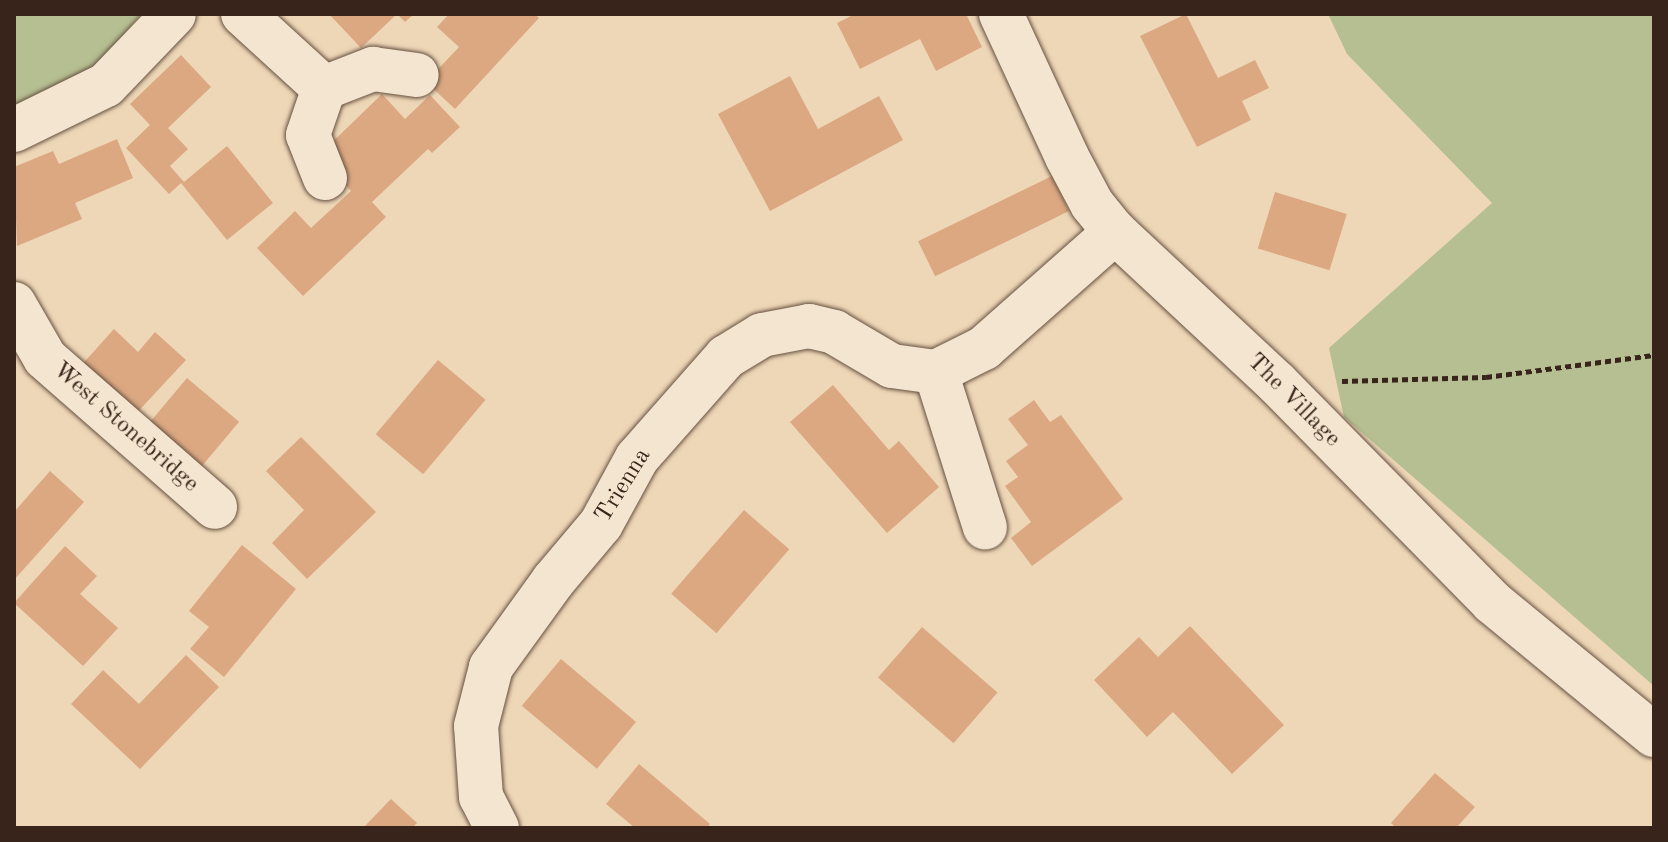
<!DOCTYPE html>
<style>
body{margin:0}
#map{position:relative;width:1668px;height:842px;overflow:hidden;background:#eed7b7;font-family:"Old Standard TT",serif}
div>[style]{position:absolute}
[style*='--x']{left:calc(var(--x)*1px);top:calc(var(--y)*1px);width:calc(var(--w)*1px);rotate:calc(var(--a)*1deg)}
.green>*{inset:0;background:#b5bf91}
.building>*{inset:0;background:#dca882;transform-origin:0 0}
.path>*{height:5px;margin-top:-2.5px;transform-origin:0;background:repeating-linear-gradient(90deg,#38241a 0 6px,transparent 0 10px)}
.roads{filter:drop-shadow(0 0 2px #665141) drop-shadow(0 0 2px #665141)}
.minor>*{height:44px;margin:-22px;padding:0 22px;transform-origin:22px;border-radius:22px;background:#f4e5d0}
span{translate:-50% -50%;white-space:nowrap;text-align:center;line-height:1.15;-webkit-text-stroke:7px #f4e5d0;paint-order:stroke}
.street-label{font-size:24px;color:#38241a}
.frame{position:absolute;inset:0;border:16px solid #38241a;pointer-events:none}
</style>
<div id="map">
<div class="green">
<i style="clip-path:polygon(14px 14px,141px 14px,100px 63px,14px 112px)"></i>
<i style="clip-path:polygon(1328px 14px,1654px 14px,1654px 686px,1344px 417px,1329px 348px,1492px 203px,1347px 54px)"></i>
</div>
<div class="building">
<i style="clip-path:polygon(329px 14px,414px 14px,405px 22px,397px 14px,361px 48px)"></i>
<i style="clip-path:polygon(449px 14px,535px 14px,539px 18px,455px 109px,426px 82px,459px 47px,437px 27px)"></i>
<i style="clip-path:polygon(855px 14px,966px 14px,982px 47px,936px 71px,920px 39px,860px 69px,837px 23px)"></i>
<i style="clip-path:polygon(1186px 14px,1218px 78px,1255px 60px,1269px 88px,1242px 101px,1251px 120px,1197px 147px,1140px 36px)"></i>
<i style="clip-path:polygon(181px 55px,211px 87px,168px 128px,188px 149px,170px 166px,184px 182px,227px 146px,273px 203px,227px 240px,181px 183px,169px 194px,126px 148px,150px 125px,130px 104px)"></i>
<i style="clip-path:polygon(790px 76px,818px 129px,879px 96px,903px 140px,770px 211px,718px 114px)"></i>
<i style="clip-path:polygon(382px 94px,405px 119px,430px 95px,460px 127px,432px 153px,428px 149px,372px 202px,386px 217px,303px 296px,257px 248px,295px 211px,311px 228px,351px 191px,318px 156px)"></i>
<i style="clip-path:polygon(117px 139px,133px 178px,75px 203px,82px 219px,17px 246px,14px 167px,53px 151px,59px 164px)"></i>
<i style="left:1052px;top:176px;width:39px;height:149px;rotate:64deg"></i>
<i style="left:1275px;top:192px;width:75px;height:59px;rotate:17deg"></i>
<i style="clip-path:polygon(114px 329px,138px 352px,155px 332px,186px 360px,132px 418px,78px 369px)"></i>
<i style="left:438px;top:360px;width:62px;height:97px;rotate:40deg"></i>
<i style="left:187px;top:378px;width:68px;height:64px;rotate:40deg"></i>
<i style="clip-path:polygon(833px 385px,889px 450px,899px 441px,939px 487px,887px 533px,790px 422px)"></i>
<i style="clip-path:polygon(1034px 400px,1050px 422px,1061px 415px,1123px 499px,1032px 566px,1011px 538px,1031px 522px,1005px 486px,1018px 477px,1006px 461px,1028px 445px,1008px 419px)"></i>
<i style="clip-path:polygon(301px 437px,376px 512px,307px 579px,272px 543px,304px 510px,266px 471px)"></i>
<i style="clip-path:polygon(50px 471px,84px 502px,14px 580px,14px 512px)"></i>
<i style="left:744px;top:510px;width:60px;height:111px;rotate:41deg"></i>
<i style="clip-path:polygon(242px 545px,296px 589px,224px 677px,190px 649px,209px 627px,189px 611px)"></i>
<i style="clip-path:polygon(65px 546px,97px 576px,80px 594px,118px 628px,83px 666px,14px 603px)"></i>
<i style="clip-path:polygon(1190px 626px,1284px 725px,1232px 774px,1173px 712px,1147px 737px,1094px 680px,1139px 637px,1158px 657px)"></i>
<i style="left:922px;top:627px;width:100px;height:67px;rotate:41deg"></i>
<i style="clip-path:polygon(186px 655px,219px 687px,140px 769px,71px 704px,103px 670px,139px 704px)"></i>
<i style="left:561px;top:659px;width:98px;height:61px;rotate:40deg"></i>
<i style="clip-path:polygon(639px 764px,710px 824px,707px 828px,635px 828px,606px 804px)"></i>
<i style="clip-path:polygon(1435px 773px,1475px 807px,1456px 828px,1396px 828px,1391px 823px)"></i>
<i style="clip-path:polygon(391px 799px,417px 823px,412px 828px,363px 828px)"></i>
</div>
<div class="path">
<i style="--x:1342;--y:381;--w:144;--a:-1.6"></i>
<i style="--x:1486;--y:377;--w:169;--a:-7.5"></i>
</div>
<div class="roads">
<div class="minor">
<i style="--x:243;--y:14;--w:110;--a:42.4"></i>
<i style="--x:1001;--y:14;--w:157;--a:65.2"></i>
<i style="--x:1067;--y:157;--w:53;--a:62"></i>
<i style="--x:1092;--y:204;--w:36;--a:51"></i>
<i style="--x:1115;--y:232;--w:221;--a:43"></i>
<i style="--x:1277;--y:383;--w:307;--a:45.5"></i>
<i style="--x:1492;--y:602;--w:210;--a:39.4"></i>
<i style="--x:14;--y:130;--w:102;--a:-26.1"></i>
<i style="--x:106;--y:85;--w:98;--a:-46.2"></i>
<i style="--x:325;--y:178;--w:46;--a:-111.6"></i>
<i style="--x:308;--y:135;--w:50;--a:-71.2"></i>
<i style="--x:324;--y:88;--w:53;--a:-21.2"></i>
<i style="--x:373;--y:69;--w:44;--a:7.8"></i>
<i style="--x:14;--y:304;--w:62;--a:60.1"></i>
<i style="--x:45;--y:358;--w:226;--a:41.2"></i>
<i style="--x:936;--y:372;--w:163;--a:72.5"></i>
<i style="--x:497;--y:828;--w:35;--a:-117"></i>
<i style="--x:481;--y:797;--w:71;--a:-94"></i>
<i style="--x:476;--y:726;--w:61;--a:-75.7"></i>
<i style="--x:491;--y:667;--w:106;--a:-54.2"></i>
<i style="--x:553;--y:581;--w:75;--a:-49.9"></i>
<i style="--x:601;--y:524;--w:75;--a:-61.4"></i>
<i style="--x:637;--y:458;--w:135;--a:-48.6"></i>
<i style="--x:726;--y:357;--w:42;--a:-31.4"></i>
<i style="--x:762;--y:335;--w:48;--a:-10.8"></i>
<i style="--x:809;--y:326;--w:26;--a:13"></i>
<i style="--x:834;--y:332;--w:67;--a:30.4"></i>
<i style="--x:892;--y:366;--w:44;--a:7.8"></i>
<i style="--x:936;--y:372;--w:54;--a:-26.6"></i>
<i style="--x:984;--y:348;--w:175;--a:-41.5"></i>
</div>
</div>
<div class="street-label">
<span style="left:1293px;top:401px;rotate:45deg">The Village</span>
<span style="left:125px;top:428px;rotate:41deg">West Stonebridge</span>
<span style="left:624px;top:486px;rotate:-58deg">Trienna</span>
</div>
<div class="frame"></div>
</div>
